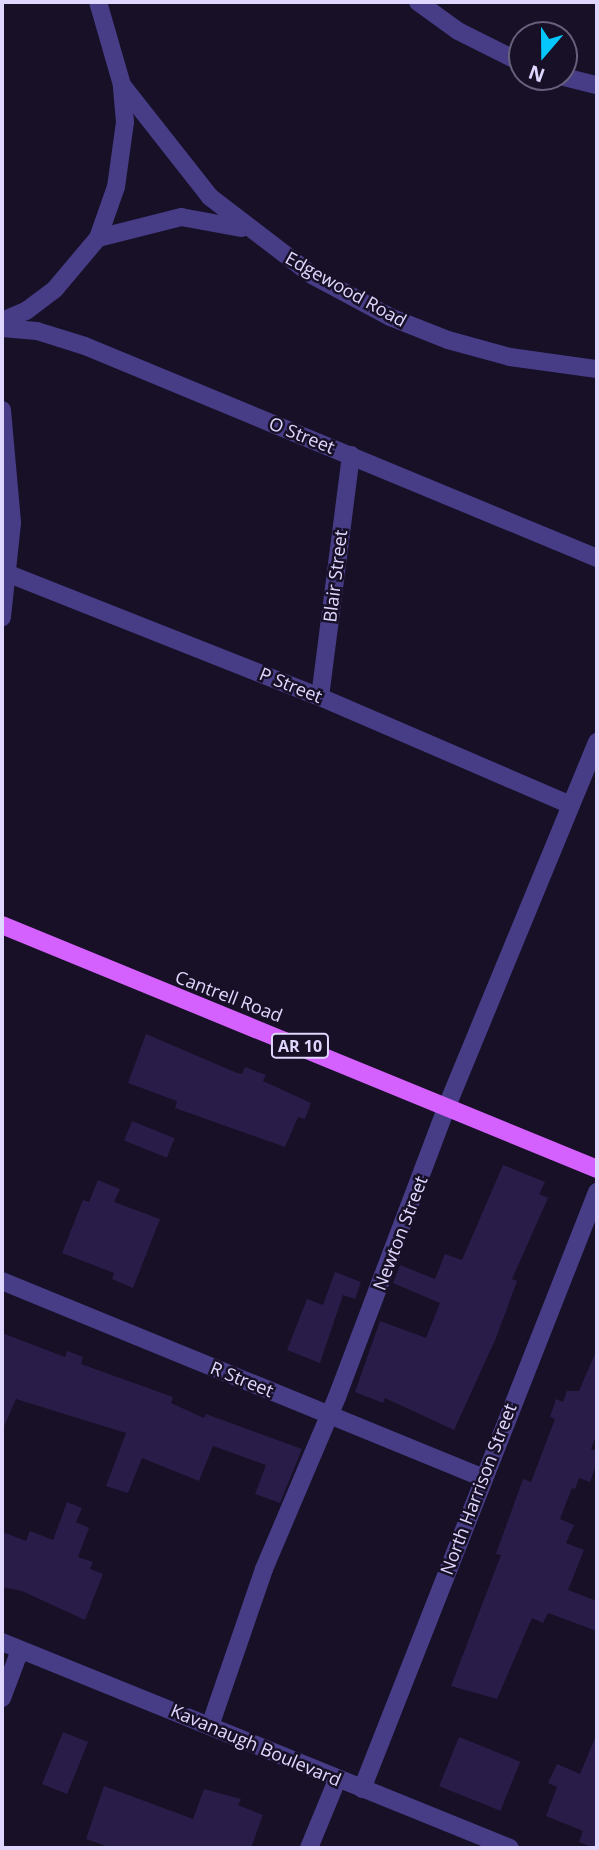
<!DOCTYPE html>
<style>
body{margin:0}
#map{position:relative;width:599px;height:1850px;overflow:hidden;background:#171027;font-family:"Open Sans",sans-serif}
div>[style]{position:absolute}
[style*='--x']{left:calc(var(--x)*1px);top:calc(var(--y)*1px);width:calc(var(--w)*1px);rotate:calc(var(--a)*1deg)}
.building>*{inset:0;background:#2a1c48;transform-origin:0 0}
.minor>*{height:18px;margin:-9px;padding:0 9px;transform-origin:9px;border-radius:9px;background:#473c86}
.tertiary>*{height:18px;margin:-9px;padding:0 9px;transform-origin:9px;border-radius:9px;background:#473c86}
.primary>*{height:18px;margin:-9px;padding:0 9px;transform-origin:9px;border-radius:9px;background:#d460fd}
span{translate:-50% -50%;white-space:nowrap;text-align:center;line-height:1.15;-webkit-text-stroke:5px #171027;paint-order:stroke}
.shield-label span{padding:2px 5px;background:#171027;border:2px solid;border-radius:5px;-webkit-text-stroke-width:0}
.shield-label{font-size:16px;color:#e0d7fe;font-weight:700}
.street-label{font-size:18px;color:#e0d7fe}
.frame{position:absolute;inset:0;border:4px solid #e0d7fe;pointer-events:none}
.north{position:absolute;left:508px;top:21px;width:70px;height:70px;box-sizing:border-box;background:#171027;border:2px solid #67607d;border-radius:50%;rotate:200deg;font-size:19px;font-weight:700;line-height:28px;text-align:center;color:#e0d7fe}
.north::after{content:'';display:block;margin:auto;width:24px;height:32px;background:#06c7fc;clip-path:polygon(50% 0,100% 100%,50% 72%,0 100%)}
</style>
<div id="map">
<div class="building">
<i style="clip-path:polygon(146px 1034px,237px 1073px,242px 1074px,245px 1067px,266px 1075px,263px 1081px,311px 1103px,305px 1119px,298px 1117px,285px 1147px,175px 1108px,177px 1101px,128px 1083px)"></i>
<i style="left:132px;top:1121px;width:46px;height:21px;rotate:22deg"></i>
<i style="clip-path:polygon(503px 1165px,545px 1182px,539px 1194px,548px 1198px,512px 1279px,517px 1281px,496px 1338px,454px 1430px,385px 1398px,383px 1403px,355px 1392px,380px 1321px,426px 1338px,440px 1303px,393px 1283px,400px 1265px,435px 1279px,445px 1254px,462px 1260px)"></i>
<i style="clip-path:polygon(98px 1180px,120px 1189px,114px 1202px,160px 1219px,133px 1288px,112px 1279px,114px 1273px,62px 1253px,83px 1200px,89px 1202px)"></i>
<i style="clip-path:polygon(335px 1272px,361px 1282px,355px 1299px,343px 1295px,320px 1363px,287px 1350px,307px 1299px,323px 1305px)"></i>
<i style="clip-path:polygon(2px 1333px,65px 1357px,67px 1351px,83px 1357px,81px 1364px,173px 1397px,171px 1403px,204px 1418px,206px 1414px,302px 1449px,280px 1503px,255px 1494px,266px 1465px,213px 1446px,199px 1481px,142px 1458px,128px 1493px,106px 1486px,126px 1433px,16px 1399px,2px 1431px)"></i>
<i style="clip-path:polygon(597px 1349px,597px 1434px,591px 1449px,597px 1451px,597px 1462px,590px 1482px,579px 1478px,575px 1489px,572px 1488px,560px 1519px,574px 1525px,566px 1543px,584px 1550px,568px 1590px,597px 1601px,597px 1631px,548px 1613px,543px 1623px,532px 1618px,497px 1699px,451px 1686px,501px 1555px,496px 1554px,523px 1479px,531px 1482px,555px 1419px,550px 1417px,556px 1399px,563px 1402px,567px 1391px,579px 1391px)"></i>
<i style="clip-path:polygon(67px 1502px,82px 1508px,76px 1522px,89px 1528px,78px 1557px,93px 1562px,90px 1569px,103px 1574px,85px 1620px,22px 1591px,2px 1587px,2px 1532px,26px 1541px,30px 1531px,53px 1540px)"></i>
<i style="left:63px;top:1732px;width:27px;height:56px;rotate:22deg"></i>
<i style="clip-path:polygon(597px 1733px,597px 1848px,594px 1848px,579px 1842px,583px 1831px,546px 1816px,557px 1787px,548px 1783px,557px 1764px,580px 1774px)"></i>
<i style="left:459px;top:1737px;width:66px;height:53px;rotate:22deg"></i>
<i style="clip-path:polygon(104px 1786px,193px 1819px,204px 1789px,241px 1799px,238px 1805px,263px 1815px,251px 1848px,112px 1848px,86px 1839px)"></i>
</div>
<div class="minor">
<i style="--x:418;--y:2;--w:49;--a:35.9"></i>
<i style="--x:458;--y:31;--w:72;--a:26.6"></i>
<i style="--x:564;--y:77;--w:34;--a:14"></i>
<i style="--x:122;--y:85;--w:142;--a:51.8"></i>
<i style="--x:210;--y:197;--w:128;--a:37.4"></i>
<i style="--x:312;--y:275;--w:89;--a:28.3"></i>
<i style="--x:390;--y:317;--w:62;--a:21.6"></i>
<i style="--x:448;--y:340;--w:64;--a:15.3"></i>
<i style="--x:510;--y:357;--w:88;--a:7.9"></i>
<i style="--x:98;--y:238;--w:54;--a:-70.6"></i>
<i style="--x:116;--y:187;--w:66;--a:-82.1"></i>
<i style="--x:125;--y:122;--w:37;--a:-95"></i>
<i style="--x:122;--y:85;--w:86;--a:-106.1"></i>
<i style="--x:2;--y:321;--w:26;--a:-23"></i>
<i style="--x:26;--y:311;--w:36;--a:-37"></i>
<i style="--x:55;--y:289;--w:67;--a:-49.9"></i>
<i style="--x:98;--y:238;--w:86;--a:-14.2"></i>
<i style="--x:181;--y:217;--w:61;--a:10.4"></i>
<i style="--x:2;--y:328;--w:35;--a:5"></i>
<i style="--x:37;--y:331;--w:50;--a:17.4"></i>
<i style="--x:85;--y:346;--w:554;--a:22.49"></i>
<i style="--x:9;--y:574;--w:334;--a:21.6"></i>
<i style="--x:320;--y:697;--w:273;--a:23.3"></i>
<i style="--x:320;--y:697;--w:244;--a:-82.7"></i>
<i style="--x:2;--y:1281;--w:518;--a:22.25"></i>
<i style="--x:2;--y:1698;--w:51;--a:-69.4"></i>
<i style="--x:210;--y:1726;--w:166;--a:-71"></i>
<i style="--x:264;--y:1569;--w:187;--a:-67"></i>
<i style="--x:337;--y:1397;--w:311;--a:-69.3"></i>
<i style="--x:447;--y:1106;--w:394;--a:-67.6"></i>
<i style="--x:362;--y:1789;--w:642;--a:-68.51"></i>
<i style="--x:309;--y:1848;--w:74;--a:-67.6"></i>
</div>
<div class="tertiary">
<i style="--x:2;--y:410;--w:113;--a:84.9"></i>
<i style="--x:12;--y:523;--w:95;--a:96.1"></i>
<i style="--x:2;--y:1642;--w:548;--a:22.07"></i>
</div>
<div class="primary">
<i style="--x:2;--y:925;--w:643;--a:22.3"></i>
</div>
<div class="shield-label">
<span style="left:300px;top:1046px">AR 10</span>
</div>
<div class="street-label">
<span style="left:346px;top:289px;rotate:29deg">Edgewood Road</span>
<span style="left:302px;top:435px;rotate:22deg">O Street</span>
<span style="left:335px;top:576px;rotate:-83deg">Blair Street</span>
<span style="left:291px;top:685px;rotate:22deg">P Street</span>
<span style="left:229px;top:996px;rotate:21deg">Cantrell Road</span>
<span style="left:400px;top:1233px;rotate:-69deg">Newton Street</span>
<span style="left:242px;top:1379px;rotate:22deg">R Street</span>
<span style="left:478px;top:1489px;rotate:-69deg">North Harrison Street</span>
<span style="left:256px;top:1745px;rotate:23deg">Kavanaugh Boulevard</span>
</div>
<div class="frame"></div>
<div class="north">N</div>
</div>
